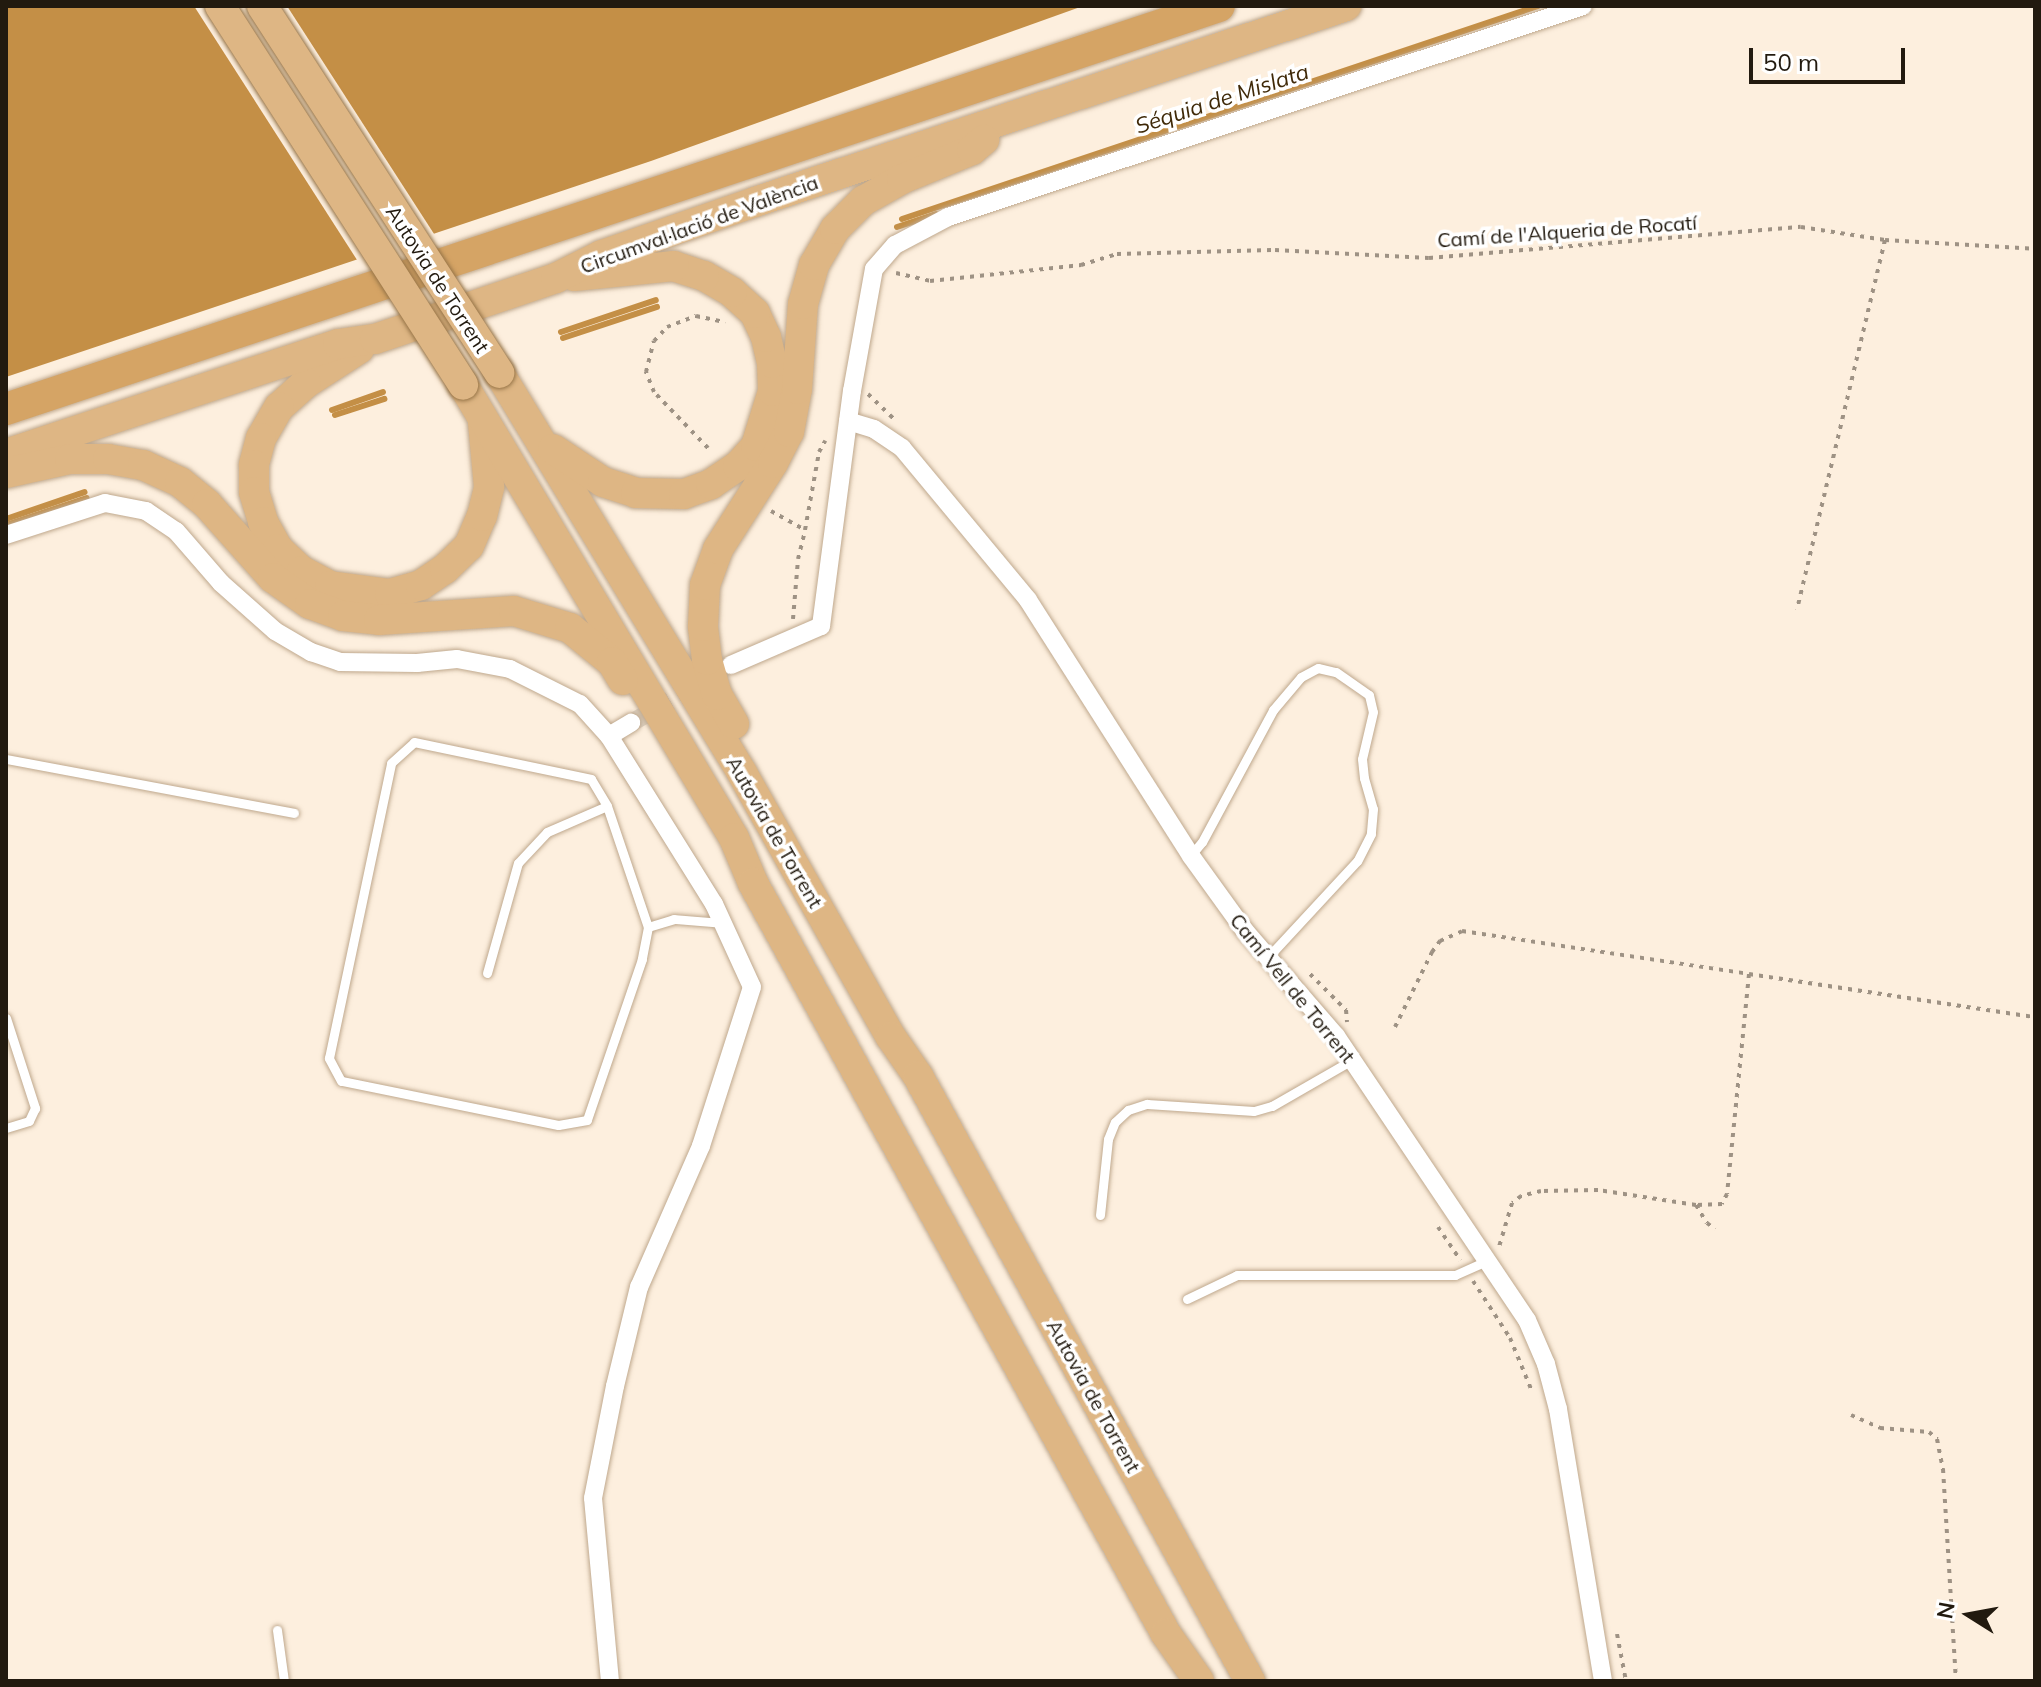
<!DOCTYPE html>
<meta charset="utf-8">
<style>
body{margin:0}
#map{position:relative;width:2041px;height:1687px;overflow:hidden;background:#fdefde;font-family:Mulish,sans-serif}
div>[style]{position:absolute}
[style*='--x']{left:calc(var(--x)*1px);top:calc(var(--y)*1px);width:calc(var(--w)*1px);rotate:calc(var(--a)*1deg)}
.water>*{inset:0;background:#c48f46}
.pier>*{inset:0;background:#fdefde}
.stream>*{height:6px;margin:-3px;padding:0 3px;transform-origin:3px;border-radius:3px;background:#c48f46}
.minor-tunnel>*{height:18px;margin-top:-9px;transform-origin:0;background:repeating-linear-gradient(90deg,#dccfbf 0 18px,transparent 0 27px)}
.path>*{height:4px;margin-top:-2px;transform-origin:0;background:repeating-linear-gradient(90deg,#9e9284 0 4px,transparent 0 10px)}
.roads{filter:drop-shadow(0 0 2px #bfa88d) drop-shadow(0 0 2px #bfa88d)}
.service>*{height:9px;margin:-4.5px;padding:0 4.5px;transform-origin:4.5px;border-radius:4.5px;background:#fff}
.minor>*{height:18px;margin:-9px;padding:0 9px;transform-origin:9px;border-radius:9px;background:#fff}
.trunk>*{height:30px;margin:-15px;padding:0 15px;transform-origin:15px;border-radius:15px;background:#deb684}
.motorway>*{height:32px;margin:-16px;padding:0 16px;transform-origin:16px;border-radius:16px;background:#d5a465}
.bridges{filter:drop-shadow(0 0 2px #967447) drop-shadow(0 0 2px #967447)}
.trunk-bridge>*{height:30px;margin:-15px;padding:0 15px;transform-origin:15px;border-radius:15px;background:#deb684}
span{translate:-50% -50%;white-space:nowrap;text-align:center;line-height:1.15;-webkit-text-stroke:7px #fff;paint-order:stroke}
.street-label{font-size:20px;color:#221a0f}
.water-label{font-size:22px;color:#3f2908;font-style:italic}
.frame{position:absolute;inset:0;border:8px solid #221a0f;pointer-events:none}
.north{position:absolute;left:1929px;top:1575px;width:80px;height:80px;-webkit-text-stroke:6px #fff;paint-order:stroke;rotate:281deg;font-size:22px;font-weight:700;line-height:32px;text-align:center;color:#221a0f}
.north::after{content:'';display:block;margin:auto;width:28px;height:36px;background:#221a0f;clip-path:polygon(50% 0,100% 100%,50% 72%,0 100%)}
.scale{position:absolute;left:1749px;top:48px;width:156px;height:36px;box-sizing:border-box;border:4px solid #221a0f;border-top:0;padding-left:10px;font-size:24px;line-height:28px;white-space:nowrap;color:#221a0f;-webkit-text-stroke:6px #fff;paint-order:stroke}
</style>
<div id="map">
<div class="water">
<i style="clip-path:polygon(6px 6px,1083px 6px,651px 161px,6px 377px)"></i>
</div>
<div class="pier">
<i style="clip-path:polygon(194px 6px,287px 6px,436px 237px,359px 263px)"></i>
</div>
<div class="stream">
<i style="--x:902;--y:219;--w:671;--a:-18.52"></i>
<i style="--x:897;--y:227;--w:41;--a:-18.4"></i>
<i style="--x:561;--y:332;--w:100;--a:-18.6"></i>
<i style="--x:563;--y:338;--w:99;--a:-18.3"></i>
<i style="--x:332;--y:410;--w:54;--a:-19.4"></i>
<i style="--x:335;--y:415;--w:52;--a:-18.1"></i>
<i style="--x:6;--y:519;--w:83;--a:-18.9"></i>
<i style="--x:6;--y:525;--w:85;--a:-18.4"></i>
</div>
<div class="minor-tunnel">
<i style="--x:631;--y:723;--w:76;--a:-29.9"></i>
</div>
<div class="path">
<i style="--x:1885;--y:240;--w:150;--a:3.4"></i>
<i style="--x:896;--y:273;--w:35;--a:13"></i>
<i style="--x:930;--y:281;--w:152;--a:-6"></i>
<i style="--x:1081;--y:265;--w:38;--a:-17"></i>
<i style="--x:1117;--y:254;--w:158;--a:-1.5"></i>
<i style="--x:1275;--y:250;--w:154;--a:3"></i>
<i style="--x:1429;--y:258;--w:373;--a:-4.8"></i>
<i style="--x:1801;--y:227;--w:85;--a:8.8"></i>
<i style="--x:1885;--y:240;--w:380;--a:103.4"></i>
<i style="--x:868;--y:394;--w:35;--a:44"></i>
<i style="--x:708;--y:448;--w:78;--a:-134"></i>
<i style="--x:654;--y:392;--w:22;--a:-112"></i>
<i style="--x:646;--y:372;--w:32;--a:-76"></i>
<i style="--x:654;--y:341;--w:19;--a:-47"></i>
<i style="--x:667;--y:327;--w:31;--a:-21"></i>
<i style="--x:696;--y:316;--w:30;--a:12"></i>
<i style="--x:771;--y:511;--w:39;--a:29"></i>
<i style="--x:805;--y:530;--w:79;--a:-79.8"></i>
<i style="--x:819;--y:452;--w:13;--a:-61"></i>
<i style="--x:793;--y:619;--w:60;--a:-85.2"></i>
<i style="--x:798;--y:559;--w:30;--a:-76"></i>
<i style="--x:1310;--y:974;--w:51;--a:45"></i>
<i style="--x:1346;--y:1010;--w:12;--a:85"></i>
<i style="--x:1749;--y:974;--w:289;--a:8.6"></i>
<i style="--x:1395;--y:1027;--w:84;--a:-63.7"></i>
<i style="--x:1432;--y:952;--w:14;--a:-54"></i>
<i style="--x:1440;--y:941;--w:24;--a:-24"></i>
<i style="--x:1462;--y:931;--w:290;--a:8.5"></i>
<i style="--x:1749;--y:974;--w:221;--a:95.7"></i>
<i style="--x:1727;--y:1194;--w:11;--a:117"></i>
<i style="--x:1722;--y:1204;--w:26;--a:178"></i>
<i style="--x:1696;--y:1205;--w:99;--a:-171.3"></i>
<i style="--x:1598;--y:1190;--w:57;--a:179"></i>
<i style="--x:1541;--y:1191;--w:21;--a:166"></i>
<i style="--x:1521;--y:1196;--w:11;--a:142"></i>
<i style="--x:1512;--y:1203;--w:46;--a:106.5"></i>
<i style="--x:1696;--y:1205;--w:21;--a:59"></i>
<i style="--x:1707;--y:1223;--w:10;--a:37"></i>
<i style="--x:1438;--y:1227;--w:40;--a:56"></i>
<i style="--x:1473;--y:1281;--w:68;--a:57"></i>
<i style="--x:1510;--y:1338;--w:55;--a:67.6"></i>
<i style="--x:1851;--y:1415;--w:32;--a:24"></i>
<i style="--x:1880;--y:1428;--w:49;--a:4.7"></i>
<i style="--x:1929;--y:1432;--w:11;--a:41"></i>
<i style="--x:1937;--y:1439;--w:31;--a:79"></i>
<i style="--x:1943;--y:1469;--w:212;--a:86.5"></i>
<i style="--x:1617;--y:1634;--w:48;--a:79.2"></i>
</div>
<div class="roads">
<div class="service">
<i style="--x:414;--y:742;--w:181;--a:11.8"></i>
<i style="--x:591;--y:779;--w:31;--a:59"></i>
<i style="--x:607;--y:806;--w:128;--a:71.3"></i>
<i style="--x:648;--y:927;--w:33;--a:101"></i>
<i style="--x:642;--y:959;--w:170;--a:108.9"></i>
<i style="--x:587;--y:1120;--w:29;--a:170"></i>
<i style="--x:558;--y:1125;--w:221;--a:-168.5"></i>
<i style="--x:341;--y:1081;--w:26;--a:-118"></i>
<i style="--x:329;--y:1058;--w:301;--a:-78.1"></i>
<i style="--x:391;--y:763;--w:31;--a:-42"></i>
<i style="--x:6;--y:759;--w:293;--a:10.6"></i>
<i style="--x:1191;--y:855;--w:17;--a:-50"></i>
<i style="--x:1202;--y:842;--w:150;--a:-61.7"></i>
<i style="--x:1273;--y:710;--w:43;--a:-49.7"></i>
<i style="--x:1301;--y:677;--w:19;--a:-28"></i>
<i style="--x:1318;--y:668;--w:18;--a:13"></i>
<i style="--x:1336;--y:672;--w:40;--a:34.9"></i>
<i style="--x:1369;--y:695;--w:17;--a:77"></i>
<i style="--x:1373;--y:712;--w:48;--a:103.2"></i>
<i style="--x:1362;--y:759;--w:19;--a:84"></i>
<i style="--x:1364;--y:778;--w:32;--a:74"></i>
<i style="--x:1373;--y:809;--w:25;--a:95"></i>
<i style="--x:1371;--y:834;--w:30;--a:117"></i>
<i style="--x:1357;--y:861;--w:131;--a:132.8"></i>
<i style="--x:648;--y:927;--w:27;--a:-17"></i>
<i style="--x:674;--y:919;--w:49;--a:4.7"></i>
<i style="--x:487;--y:973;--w:114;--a:-74.3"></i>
<i style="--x:518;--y:863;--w:42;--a:-46.9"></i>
<i style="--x:547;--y:832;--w:65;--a:-23.4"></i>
<i style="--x:6;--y:1018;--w:95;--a:72.1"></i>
<i style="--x:35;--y:1108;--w:14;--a:115"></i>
<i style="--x:29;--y:1121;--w:24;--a:163"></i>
<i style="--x:1100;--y:1215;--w:76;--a:-84"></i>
<i style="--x:1108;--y:1139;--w:18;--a:-68"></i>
<i style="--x:1115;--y:1122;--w:18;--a:-43"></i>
<i style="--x:1128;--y:1110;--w:20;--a:-18"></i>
<i style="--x:1147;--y:1104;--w:107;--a:3.7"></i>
<i style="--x:1254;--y:1111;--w:19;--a:-16"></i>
<i style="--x:1272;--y:1106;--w:92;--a:-29.9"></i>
<i style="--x:1187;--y:1299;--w:55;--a:-25.6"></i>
<i style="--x:1237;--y:1275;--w:218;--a:0"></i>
<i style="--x:1455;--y:1275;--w:34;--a:-24"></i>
<i style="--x:277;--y:1630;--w:51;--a:82.2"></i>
</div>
<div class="minor">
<i style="--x:848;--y:421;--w:27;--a:17"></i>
<i style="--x:874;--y:429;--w:34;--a:34"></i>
<i style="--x:902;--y:448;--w:197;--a:50.3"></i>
<i style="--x:1028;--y:600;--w:303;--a:57.5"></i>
<i style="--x:1191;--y:856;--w:92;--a:54.2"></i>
<i style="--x:1245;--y:931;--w:139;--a:49.1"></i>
<i style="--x:1336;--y:1036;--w:342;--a:56.1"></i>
<i style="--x:1527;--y:1320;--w:48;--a:66.6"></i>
<i style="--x:1546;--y:1364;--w:47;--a:75.1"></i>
<i style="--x:1558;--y:1409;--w:276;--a:80.6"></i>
<i style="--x:6;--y:535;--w:104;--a:-17.9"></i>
<i style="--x:105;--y:503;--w:42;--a:11"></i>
<i style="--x:146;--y:511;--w:36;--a:34"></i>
<i style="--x:176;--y:531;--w:69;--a:49.1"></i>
<i style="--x:221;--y:583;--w:72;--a:41.6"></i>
<i style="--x:275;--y:631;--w:42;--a:30.3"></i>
<i style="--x:311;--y:652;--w:31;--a:19"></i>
<i style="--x:340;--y:662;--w:77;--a:0.7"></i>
<i style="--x:417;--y:663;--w:40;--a:-5.7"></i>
<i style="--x:457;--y:659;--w:54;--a:10.7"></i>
<i style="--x:510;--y:669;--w:78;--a:26.6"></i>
<i style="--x:580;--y:704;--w:43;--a:47.8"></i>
<i style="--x:609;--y:736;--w:198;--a:58"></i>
<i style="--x:714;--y:904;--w:91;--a:65.4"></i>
<i style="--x:752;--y:987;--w:167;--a:107.8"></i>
<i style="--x:701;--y:1146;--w:154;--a:113.7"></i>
<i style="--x:639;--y:1287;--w:102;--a:103.6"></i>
<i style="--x:615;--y:1386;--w:114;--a:101.1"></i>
<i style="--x:593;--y:1498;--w:184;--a:84.7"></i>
<i style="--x:731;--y:665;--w:98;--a:-23.4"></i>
<i style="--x:821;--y:626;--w:237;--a:-82.5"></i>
<i style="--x:852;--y:391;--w:124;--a:-79.8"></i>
<i style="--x:874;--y:269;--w:32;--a:-49"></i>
<i style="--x:895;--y:245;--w:60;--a:-27.8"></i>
<i style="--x:948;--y:217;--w:669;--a:-18.38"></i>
<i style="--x:609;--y:736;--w:26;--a:-31"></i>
</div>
<div class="trunk">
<i style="--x:359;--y:349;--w:63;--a:147.3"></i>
<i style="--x:306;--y:383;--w:36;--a:138"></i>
<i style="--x:279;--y:407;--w:36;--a:120"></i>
<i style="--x:261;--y:438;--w:28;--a:105"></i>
<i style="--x:254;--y:465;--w:27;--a:90"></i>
<i style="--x:254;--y:492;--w:31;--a:73"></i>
<i style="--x:263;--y:522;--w:31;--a:61"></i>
<i style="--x:278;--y:549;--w:33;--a:43"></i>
<i style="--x:302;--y:571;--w:32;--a:28"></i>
<i style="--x:330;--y:586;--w:61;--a:7.6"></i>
<i style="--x:390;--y:594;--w:32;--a:-16"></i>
<i style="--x:421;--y:585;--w:29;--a:-34"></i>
<i style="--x:445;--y:569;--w:33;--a:-44"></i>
<i style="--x:469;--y:546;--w:33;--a:-67"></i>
<i style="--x:482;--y:516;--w:30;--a:-76"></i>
<i style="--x:489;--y:487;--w:65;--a:-95.3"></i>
<i style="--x:499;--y:373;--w:468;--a:58.7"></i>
<i style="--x:742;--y:773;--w:303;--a:60.6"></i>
<i style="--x:891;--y:1037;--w:47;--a:55.3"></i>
<i style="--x:918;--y:1076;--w:690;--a:61.24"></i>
<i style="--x:463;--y:385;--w:528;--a:59.11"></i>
<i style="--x:734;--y:838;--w:49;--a:67.1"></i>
<i style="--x:753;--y:883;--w:857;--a:61.19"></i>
<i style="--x:1166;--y:1634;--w:57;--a:54.9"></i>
<i style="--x:553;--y:449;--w:60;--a:33.4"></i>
<i style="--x:603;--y:482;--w:35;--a:18"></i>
<i style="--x:636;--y:493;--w:48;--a:1.2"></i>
<i style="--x:684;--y:494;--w:29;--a:-20"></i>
<i style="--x:711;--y:484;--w:32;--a:-34"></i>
<i style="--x:738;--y:466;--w:27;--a:-48"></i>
<i style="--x:756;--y:446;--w:58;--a:-72.8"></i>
<i style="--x:773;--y:391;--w:28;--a:-92"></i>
<i style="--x:772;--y:363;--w:27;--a:-103"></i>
<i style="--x:766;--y:337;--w:26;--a:-115"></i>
<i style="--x:755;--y:313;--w:31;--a:-138"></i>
<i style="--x:732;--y:292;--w:32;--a:-150"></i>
<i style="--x:704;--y:276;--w:32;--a:-162"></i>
<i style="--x:674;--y:266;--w:100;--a:174.2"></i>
<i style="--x:6;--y:454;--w:350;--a:-18.3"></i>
<i style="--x:338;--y:344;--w:37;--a:-8"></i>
<i style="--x:375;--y:339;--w:191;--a:-18.6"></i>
<i style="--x:556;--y:278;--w:51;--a:-26.6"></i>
<i style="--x:602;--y:255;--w:162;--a:-19.1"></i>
<i style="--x:755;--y:202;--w:623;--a:-18.35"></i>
<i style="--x:6;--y:473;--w:66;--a:-12.3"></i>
<i style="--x:70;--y:459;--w:38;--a:0"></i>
<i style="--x:108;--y:459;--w:36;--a:10"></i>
<i style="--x:143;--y:465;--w:41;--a:24.7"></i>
<i style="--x:180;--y:482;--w:35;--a:39"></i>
<i style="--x:207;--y:504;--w:99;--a:48.3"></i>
<i style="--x:273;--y:578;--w:45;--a:35.1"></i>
<i style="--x:310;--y:604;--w:35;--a:20"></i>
<i style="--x:343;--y:616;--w:36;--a:6"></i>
<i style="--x:379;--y:620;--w:135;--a:-3.8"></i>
<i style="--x:514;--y:611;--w:59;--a:16.9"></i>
<i style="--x:570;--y:628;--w:54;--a:39"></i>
<i style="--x:612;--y:662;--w:21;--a:59"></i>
<i style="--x:734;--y:724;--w:34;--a:-120"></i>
<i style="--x:717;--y:695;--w:36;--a:-106"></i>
<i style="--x:707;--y:660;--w:34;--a:-97"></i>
<i style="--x:703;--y:626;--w:41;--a:-87.2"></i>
<i style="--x:705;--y:585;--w:38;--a:-70"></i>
<i style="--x:718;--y:549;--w:102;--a:-57.4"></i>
<i style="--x:773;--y:463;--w:35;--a:-63"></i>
<i style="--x:789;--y:432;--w:44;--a:-79.5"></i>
<i style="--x:797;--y:389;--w:85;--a:-86"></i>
<i style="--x:803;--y:304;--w:41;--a:-74.2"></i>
<i style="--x:814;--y:265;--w:42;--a:-59.7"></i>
<i style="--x:835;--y:229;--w:40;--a:-45"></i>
<i style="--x:863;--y:201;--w:45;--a:-29.4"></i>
<i style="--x:902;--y:179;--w:76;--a:-22.5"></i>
<i style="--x:972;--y:150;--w:16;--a:-40"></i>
</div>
<div class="motorway">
<i style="--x:6;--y:409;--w:1278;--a:-18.38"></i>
</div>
</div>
<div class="bridges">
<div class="trunk-bridge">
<i style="--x:220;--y:6;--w:450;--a:57.3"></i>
<i style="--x:262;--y:6;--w:437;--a:57.1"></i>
</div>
</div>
<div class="street-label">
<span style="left:699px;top:224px;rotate:-20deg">Circumval·lació de València</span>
<span style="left:1567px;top:231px;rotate:-4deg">Camí de l'Alqueria de Rocatí</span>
<span style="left:438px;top:279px;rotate:57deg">Autovia de Torrent</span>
<span style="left:775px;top:832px;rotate:60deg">Autovia de Torrent</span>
<span style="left:1293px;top:988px;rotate:51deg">Camí Vell de Torrent</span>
<span style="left:1094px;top:1396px;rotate:61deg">Autovia de Torrent</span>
</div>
<div class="water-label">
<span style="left:1222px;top:99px;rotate:-18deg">Séquia de Mislata</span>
</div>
<div class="frame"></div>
<div class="north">N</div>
<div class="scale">50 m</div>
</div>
